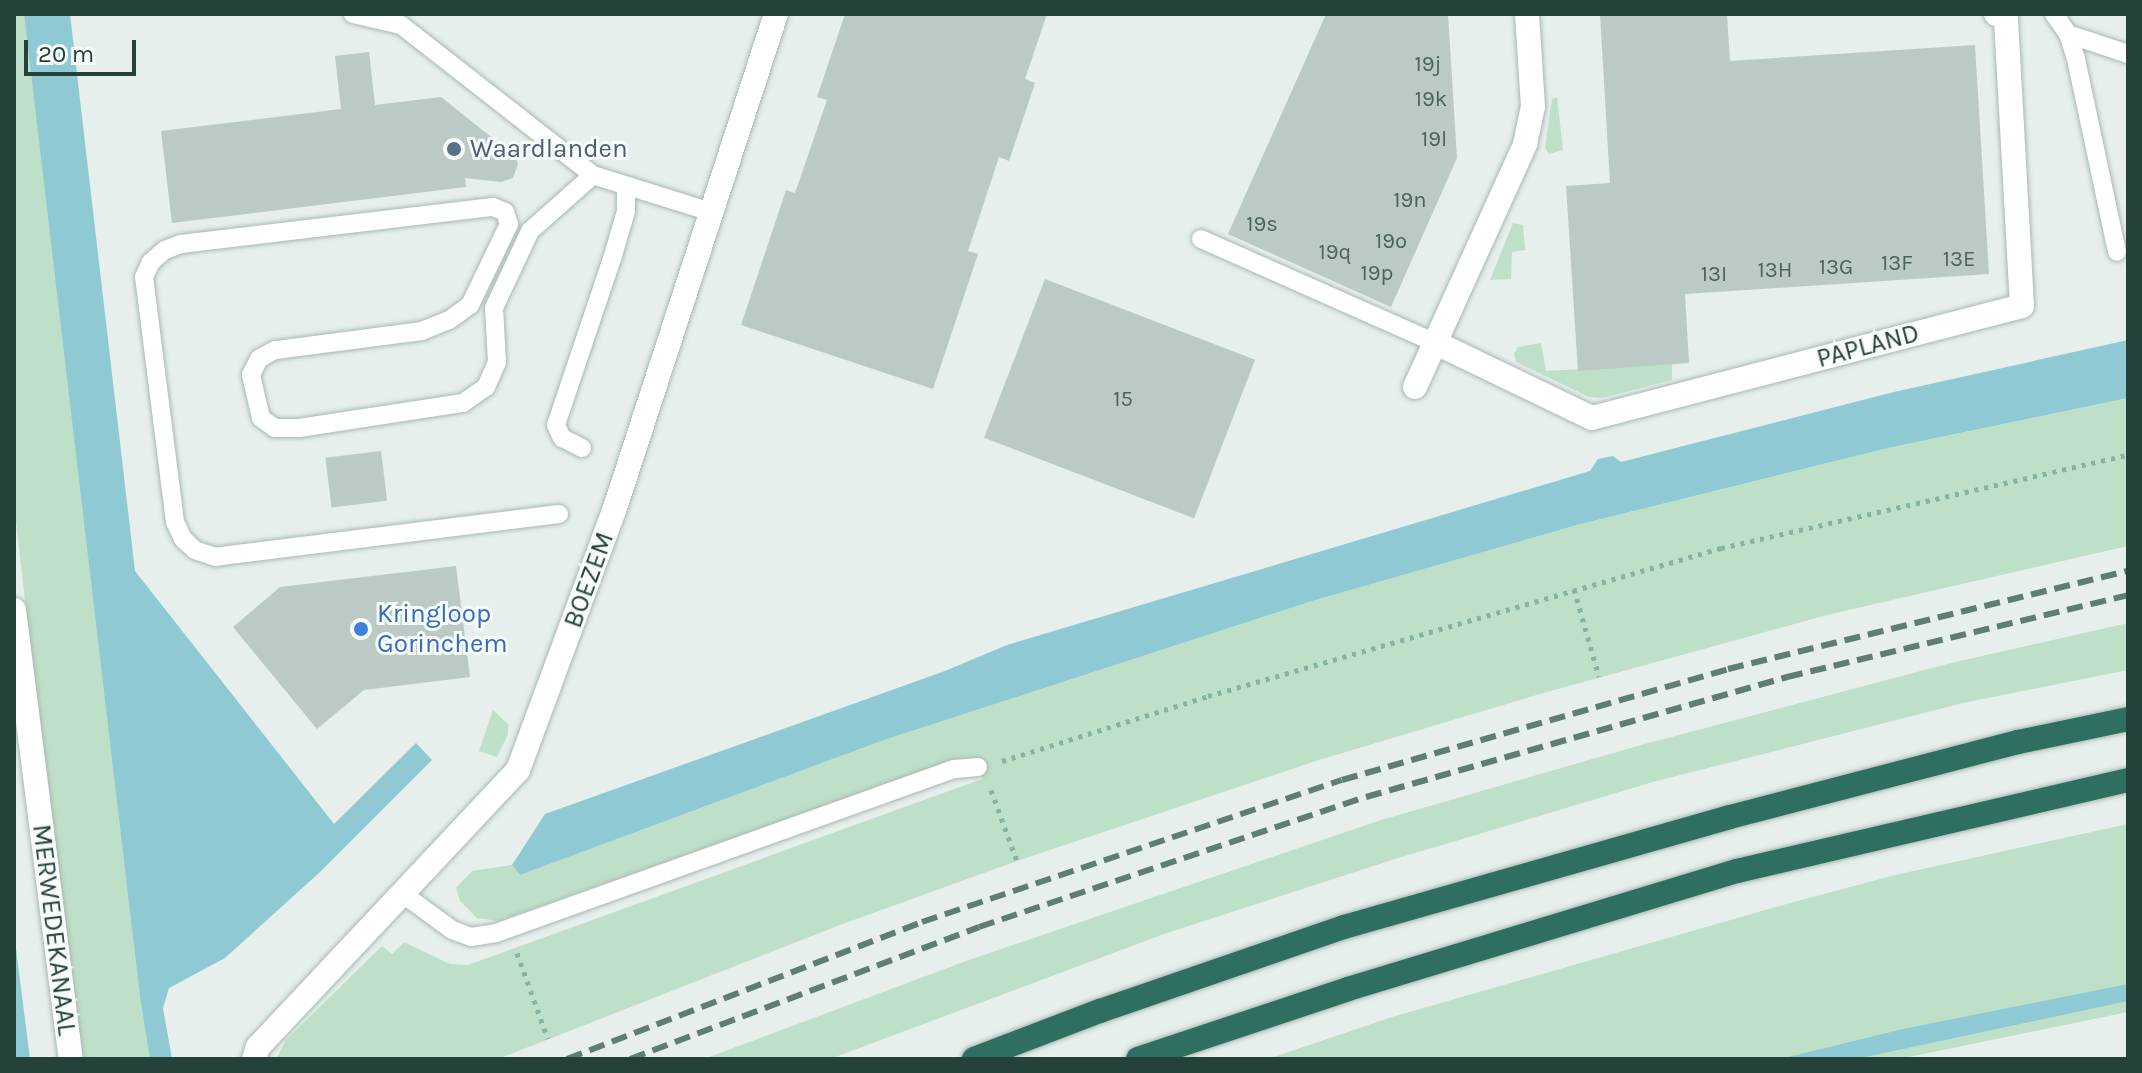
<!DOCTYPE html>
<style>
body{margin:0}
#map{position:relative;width:2142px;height:1073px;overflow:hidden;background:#e6efeb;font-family:Karla,sans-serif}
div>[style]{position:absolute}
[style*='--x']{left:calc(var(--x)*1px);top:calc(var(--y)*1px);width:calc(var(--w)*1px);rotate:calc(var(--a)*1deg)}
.green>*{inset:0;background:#bfe0c8}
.water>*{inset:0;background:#8ec9d4}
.building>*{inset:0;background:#bbcac4;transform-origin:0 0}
.path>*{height:5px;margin-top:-2.5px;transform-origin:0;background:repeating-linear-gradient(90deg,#86b3a5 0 4px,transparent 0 10px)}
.roads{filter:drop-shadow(0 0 2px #a8b8b2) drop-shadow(0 0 2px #a8b8b2)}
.service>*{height:18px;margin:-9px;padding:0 9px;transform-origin:9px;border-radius:9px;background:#fff}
.minor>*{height:24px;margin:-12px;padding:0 12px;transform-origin:12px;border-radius:12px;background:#fff}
.motorway>*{height:24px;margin:-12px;padding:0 12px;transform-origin:12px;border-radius:12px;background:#2f6f62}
.rail>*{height:6px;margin-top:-3px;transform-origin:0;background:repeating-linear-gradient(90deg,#5f7d75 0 16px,transparent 0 24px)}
.dots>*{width:22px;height:22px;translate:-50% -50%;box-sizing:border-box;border:4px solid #f7fbf9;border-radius:50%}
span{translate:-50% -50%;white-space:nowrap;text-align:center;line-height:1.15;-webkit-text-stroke:6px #f7fbf9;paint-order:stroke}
.number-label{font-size:22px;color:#4a645c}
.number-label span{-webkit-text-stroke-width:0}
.service-label{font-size:26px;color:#4e5e75}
.left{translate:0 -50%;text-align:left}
.street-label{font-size:26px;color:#24423a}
.shop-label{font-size:26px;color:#366cbe}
.frame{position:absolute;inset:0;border:16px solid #24423a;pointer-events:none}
.scale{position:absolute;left:24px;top:40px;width:112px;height:36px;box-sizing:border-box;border:4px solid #24423a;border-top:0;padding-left:10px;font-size:24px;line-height:28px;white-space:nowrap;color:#24423a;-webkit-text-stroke:6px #f7fbf9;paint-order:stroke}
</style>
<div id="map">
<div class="green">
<i style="clip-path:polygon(14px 14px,24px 14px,150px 1059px,78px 1059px,14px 505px)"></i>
<i style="clip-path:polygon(1557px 97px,1563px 150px,1549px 154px,1545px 148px,1552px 99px)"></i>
<i style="clip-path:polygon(1513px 223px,1523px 225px,1525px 250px,1512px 252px,1511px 279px,1490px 280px)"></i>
<i style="clip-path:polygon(1541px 343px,1546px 371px,1672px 364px,1672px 380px,1602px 398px,1589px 397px,1516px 362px,1514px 354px,1518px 347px)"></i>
<i style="clip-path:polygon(2128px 398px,2128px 546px,1831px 614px,1547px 692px,1319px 760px,1017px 861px,840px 925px,498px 1059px,276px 1059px,286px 1040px,382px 946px,392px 954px,404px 942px,450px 964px,468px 965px,982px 779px,975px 759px,959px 759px,498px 921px,477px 918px,460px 901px,456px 888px,472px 871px,512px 865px,520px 875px,884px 740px,1312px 601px,1577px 525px,1888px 448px)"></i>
<i style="clip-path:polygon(2128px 623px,2128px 670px,1963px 703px,1653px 782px,1395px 859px,1164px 934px,830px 1059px,704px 1059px,966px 961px,1381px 820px,1641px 745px,1951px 663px)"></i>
<i style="clip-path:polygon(493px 710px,508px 724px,508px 734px,497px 757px,479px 751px)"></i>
<i style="clip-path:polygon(2128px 824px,2128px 1012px,1899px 1059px,1268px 1059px,1392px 1017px,1790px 903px,1895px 875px)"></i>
</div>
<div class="water">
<i style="clip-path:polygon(24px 14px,70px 14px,135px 571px,334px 824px,416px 743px,432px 760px,320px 872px,225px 958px,169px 988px,163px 1008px,172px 1059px,150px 1059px,140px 996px)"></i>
<i style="clip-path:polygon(2128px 340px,2128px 398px,1888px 448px,1577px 525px,1312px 601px,884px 740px,520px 875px,512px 865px,545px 814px,945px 671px,1007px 645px,1590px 471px,1598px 459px,1613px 456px,1621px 462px,1894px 392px)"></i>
<i style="clip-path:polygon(14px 933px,30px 1059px,14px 1059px)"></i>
<i style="clip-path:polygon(2128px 984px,2128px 1001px,1856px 1059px,1780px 1059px,1903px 1029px)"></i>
</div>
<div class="building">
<i style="clip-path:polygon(845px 14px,1047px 14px,1025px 79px,1035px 83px,1009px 161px,999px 157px,968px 251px,978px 254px,933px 389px,741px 325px,786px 190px,795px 193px,827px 100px,817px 97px)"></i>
<i style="clip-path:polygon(1326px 14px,1448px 14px,1457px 158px,1391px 307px,1228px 234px)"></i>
<i style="clip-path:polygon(1600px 14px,1727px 14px,1730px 61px,1975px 45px,1989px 274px,1685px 294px,1689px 363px,1578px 371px,1566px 186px,1610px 183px)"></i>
<i style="clip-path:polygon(369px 52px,375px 105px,441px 97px,515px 156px,518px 164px,513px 178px,501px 182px,465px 178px,466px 187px,172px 223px,161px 131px,341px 109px,335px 56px)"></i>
<i style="left:1045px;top:279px;width:225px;height:170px;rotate:21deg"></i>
<i style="left:381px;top:451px;width:50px;height:56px;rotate:83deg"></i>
<i style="clip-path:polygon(456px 566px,470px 677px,364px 690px,317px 729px,233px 627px,280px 587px)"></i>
</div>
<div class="path">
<i style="--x:1574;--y:589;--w:91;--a:74.1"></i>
<i style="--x:1002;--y:761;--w:216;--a:-17.5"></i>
<i style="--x:1208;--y:696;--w:534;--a:-16.09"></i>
<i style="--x:1721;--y:548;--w:417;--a:-12.9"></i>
<i style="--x:991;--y:790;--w:76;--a:69.9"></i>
<i style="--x:517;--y:953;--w:91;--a:70.2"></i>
</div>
<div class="roads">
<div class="service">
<i style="--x:353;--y:14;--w:49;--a:12.9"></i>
<i style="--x:401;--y:25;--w:244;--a:38"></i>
<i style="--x:593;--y:175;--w:124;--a:17.4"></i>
<i style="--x:2054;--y:14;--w:24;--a:55"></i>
<i style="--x:2068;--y:34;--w:26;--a:72"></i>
<i style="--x:2076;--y:59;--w:197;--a:78"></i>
<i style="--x:2068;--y:34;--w:63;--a:18.4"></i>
<i style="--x:1201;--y:239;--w:257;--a:23.9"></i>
<i style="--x:582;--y:448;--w:22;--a:-153"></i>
<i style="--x:562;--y:438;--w:14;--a:-115"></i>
<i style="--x:556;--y:425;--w:175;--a:-71.4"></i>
<i style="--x:612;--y:259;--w:50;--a:-73.7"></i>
<i style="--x:626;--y:211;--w:25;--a:-90"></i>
<i style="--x:559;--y:514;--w:346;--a:172.9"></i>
<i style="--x:216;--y:557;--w:22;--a:-162"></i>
<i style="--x:195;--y:550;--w:16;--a:-137"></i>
<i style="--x:183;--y:539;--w:19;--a:-115"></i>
<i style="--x:175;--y:522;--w:247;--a:-97.2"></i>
<i style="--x:144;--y:277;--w:17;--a:-65"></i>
<i style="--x:151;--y:262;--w:18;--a:-41"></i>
<i style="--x:165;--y:250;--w:17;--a:-21"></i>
<i style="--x:181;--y:244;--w:314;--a:-6.8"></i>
<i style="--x:493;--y:207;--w:13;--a:23"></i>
<i style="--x:505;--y:212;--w:13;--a:72"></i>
<i style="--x:509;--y:224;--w:90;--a:115.7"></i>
<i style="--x:470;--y:305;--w:26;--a:144"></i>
<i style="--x:449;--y:320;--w:29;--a:158"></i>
<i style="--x:422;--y:331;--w:148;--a:172.6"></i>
<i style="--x:275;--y:350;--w:18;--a:151"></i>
<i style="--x:259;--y:359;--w:18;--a:117"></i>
<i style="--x:251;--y:375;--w:44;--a:76.9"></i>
<i style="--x:261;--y:418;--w:17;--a:36"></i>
<i style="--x:275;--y:428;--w:24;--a:0"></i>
<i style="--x:299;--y:428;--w:166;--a:-8.7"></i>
<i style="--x:463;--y:403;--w:28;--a:-35"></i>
<i style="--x:486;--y:387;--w:27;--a:-66"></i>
<i style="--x:497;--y:362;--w:54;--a:-93.2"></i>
<i style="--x:494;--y:308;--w:85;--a:-64.9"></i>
<i style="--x:530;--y:231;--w:84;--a:-41.6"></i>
<i style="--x:403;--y:894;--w:61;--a:36.3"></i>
<i style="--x:452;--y:930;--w:20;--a:20"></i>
<i style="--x:471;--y:937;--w:25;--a:-9"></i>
<i style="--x:496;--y:933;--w:487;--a:-19.7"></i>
<i style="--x:955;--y:769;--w:23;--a:-5"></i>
</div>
<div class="minor">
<i style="--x:1436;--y:343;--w:173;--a:25.7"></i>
<i style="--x:1592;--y:418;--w:444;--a:-14.6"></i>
<i style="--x:2022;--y:306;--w:290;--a:-93.2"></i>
<i style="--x:2006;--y:16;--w:10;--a:-169"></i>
<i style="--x:1415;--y:387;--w:267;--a:-65.6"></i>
<i style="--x:1525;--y:144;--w:38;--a:-78"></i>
<i style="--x:1533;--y:107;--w:93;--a:-93.7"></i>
<i style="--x:14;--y:610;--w:453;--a:82.8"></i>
<i style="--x:254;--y:1059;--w:13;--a:-72"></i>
<i style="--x:258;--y:1047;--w:380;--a:-46.8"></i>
<i style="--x:518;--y:770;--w:276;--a:-69.7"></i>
<i style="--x:614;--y:511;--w:523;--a:-71.95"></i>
</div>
<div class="motorway">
<i style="--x:974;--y:1059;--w:135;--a:-20.9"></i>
<i style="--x:1100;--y:1011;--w:258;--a:-19"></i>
<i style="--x:1344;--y:927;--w:401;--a:-15.9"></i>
<i style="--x:1730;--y:817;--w:298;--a:-14.6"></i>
<i style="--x:2018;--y:742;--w:112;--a:-11.8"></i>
<i style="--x:1138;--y:1059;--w:221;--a:-18.4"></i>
<i style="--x:1348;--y:989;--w:407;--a:-16.9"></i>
<i style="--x:1737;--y:871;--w:401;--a:-13.1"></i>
</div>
</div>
<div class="rail">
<i style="--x:567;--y:1059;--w:381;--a:-21.1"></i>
<i style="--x:922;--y:922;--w:443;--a:-18.7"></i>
<i style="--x:1342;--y:780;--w:402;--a:-16"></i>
<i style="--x:1728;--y:669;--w:412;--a:-13.8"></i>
<i style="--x:630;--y:1059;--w:373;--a:-20.7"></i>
<i style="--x:979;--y:927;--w:408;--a:-18.6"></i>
<i style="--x:1366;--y:797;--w:438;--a:-15.9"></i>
<i style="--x:1787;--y:677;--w:351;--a:-13.5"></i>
</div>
<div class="dots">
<i style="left:454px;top:149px;background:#5c6f8a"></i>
<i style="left:361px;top:629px;background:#3f7fe0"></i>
</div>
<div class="number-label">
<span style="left:1428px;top:65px">19j</span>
<span style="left:1431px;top:100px">19k</span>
<span style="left:1434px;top:140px">19l</span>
<span style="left:1410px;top:201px">19n</span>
<span style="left:1262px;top:225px">19s</span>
<span style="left:1391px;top:242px">19o</span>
<span style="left:1335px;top:253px">19q</span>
<span style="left:1959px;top:260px">13E</span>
<span style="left:1897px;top:264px">13F</span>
<span style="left:1836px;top:268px">13G</span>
<span style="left:1775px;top:271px">13H</span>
<span style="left:1377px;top:274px">19p</span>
<span style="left:1714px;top:275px">13I</span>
<span style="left:1123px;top:400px">15</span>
</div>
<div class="service-label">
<span class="left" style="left:470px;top:149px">Waardlanden</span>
</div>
<div class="street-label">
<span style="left:1868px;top:346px;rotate:-15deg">PAPLAND</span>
<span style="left:589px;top:580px;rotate:-70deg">BOEZEM</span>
<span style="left:54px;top:930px;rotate:83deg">MERWEDEKANAAL</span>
</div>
<div class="shop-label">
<span class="left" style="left:377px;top:629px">Kringloop<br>Gorinchem</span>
</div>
<div class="frame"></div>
<div class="scale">20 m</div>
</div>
